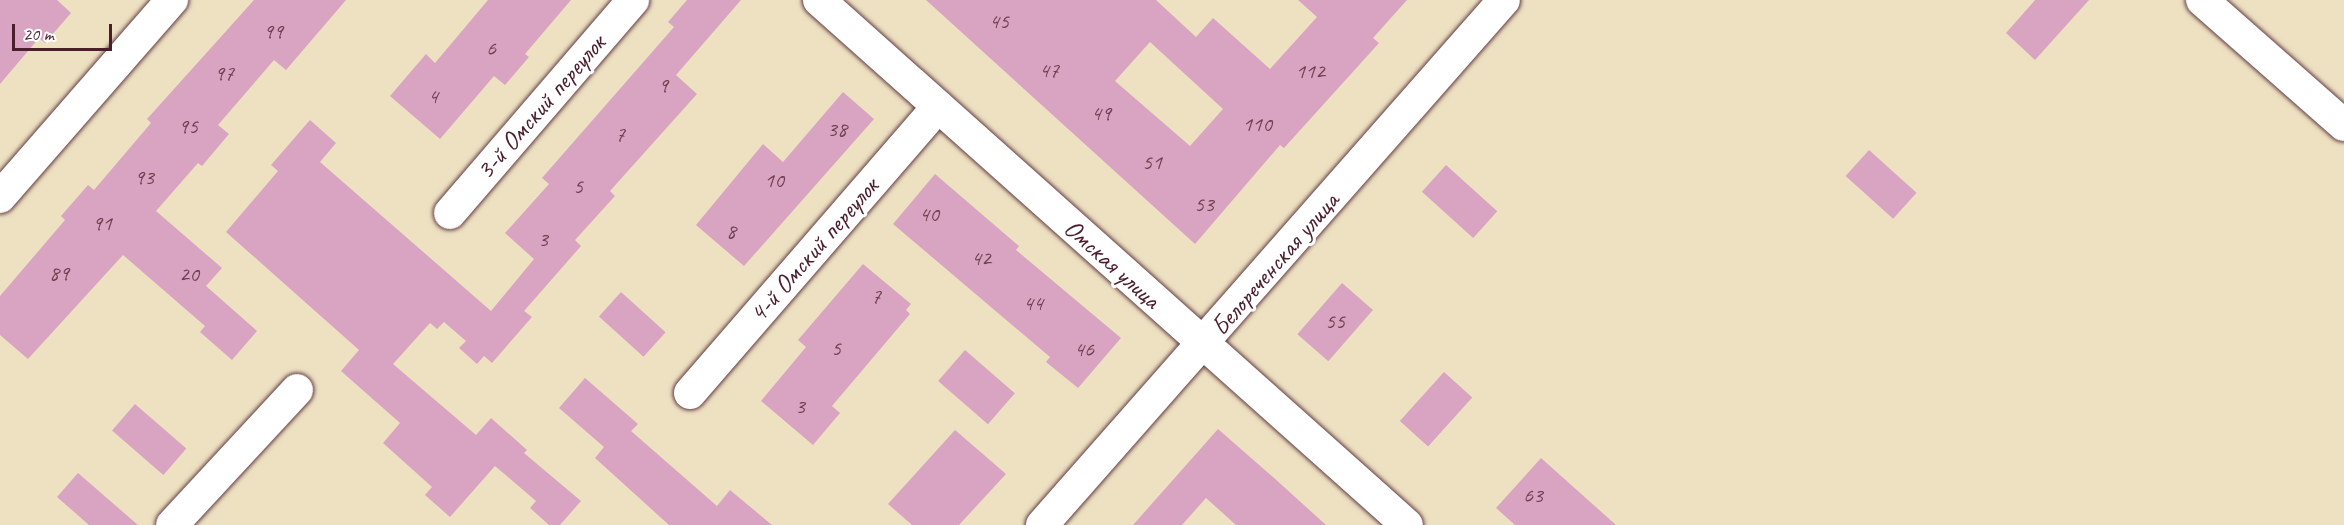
<!DOCTYPE html>
<meta charset="utf-8">
<style>
body{margin:0}
#map{position:relative;width:2344px;height:525px;overflow:hidden;background:#eee1c2;font-family:Caveat,sans-serif}
div>[style]{position:absolute}
[style*='--x']{left:calc(var(--x)*1px);top:calc(var(--y)*1px);width:calc(var(--w)*1px);rotate:calc(var(--a)*1deg)}
.building>*{inset:0;background:#d8a4c1;transform-origin:0 0}
.roads{filter:drop-shadow(0 0 2px #633c42) drop-shadow(0 0 2px #633c42)}
.minor>*{height:32px;margin:-16px;padding:0 16px;transform-origin:16px;border-radius:16px;background:#fff}
span{translate:-50% -50%;white-space:nowrap;text-align:center;line-height:1.15;-webkit-text-stroke:6px #fff;paint-order:stroke}
.number-label{font-size:22px;color:#6e4050}
.number-label span{-webkit-text-stroke-width:0}
.street-label{font-size:26px;color:#4a1f2b}
.scale{position:absolute;left:12px;top:24px;width:100px;height:27px;box-sizing:border-box;border:3px solid #4a1f2b;border-top:0;padding-left:8px;font-size:18px;line-height:21px;white-space:nowrap;color:#4a1f2b;-webkit-text-stroke:4px #fff;paint-order:stroke}
</style>
<div id="map">
<div class="building">
<i style="clip-path:polygon(0 0,57px 0,71px 13px,45px 43px,39px 38px,0 84px)"></i>
<i style="clip-path:polygon(254px 0,346px 0,286px 70px,274px 60px,218px 125px,229px 134px,202px 166px,198px 163px,156px 211px,222px 268px,206px 286px,257px 331px,232px 360px,200px 332px,205px 326px,123px 255px,28px 359px,0 335px,0 296px,65px 220px,61px 216px,88px 185px,94px 190px,151px 123px,147px 119px)"></i>
<i style="clip-path:polygon(488px 0,571px 0,525px 54px,529px 57px,505px 85px,494px 76px,440px 139px,390px 96px,426px 54px,435px 63px)"></i>
<i style="clip-path:polygon(687px 0,741px 0,676px 75px,697px 94px,610px 191px,615px 196px,575px 240px,581px 246px,524px 311px,532px 317px,492px 363px,484px 356px,477px 364px,459px 348px,466px 341px,444px 322px,437px 329px,430px 323px,393px 364px,476px 435px,491px 418px,527px 450px,524px 453px,581px 501px,560px 525px,549px 525px,530px 508px,536px 501px,495px 466px,450px 517px,425px 495px,432px 487px,383px 443px,400px 423px,341px 371px,359px 350px,226px 232px,278px 171px,271px 165px,310px 120px,336px 143px,320px 162px,491px 311px,534px 259px,505px 233px,549px 184px,542px 178px,674px 27px,668px 22px)"></i>
<i style="clip-path:polygon(evenodd,926px 0,1156px 0,1196px 37px,1213px 18px,1270px 69px,1317px 17px,1298px 0,1407px 0,1373px 38px,1379px 43px,1284px 148px,1280px 145px,1195px 244px,926px 0,1150px 42px,1223px 109px,1190px 146px,1115px 81px,1150px 42px)"></i>
<i style="clip-path:polygon(2035px 0,2089px 0,2035px 60px,2006px 33px)"></i>
<i style="clip-path:polygon(843px 92px,874px 119px,744px 266px,696px 225px,763px 144px,783px 162px)"></i>
<i style="left:1869px;top:150px;width:64px;height:35px;rotate:42deg"></i>
<i style="left:1446px;top:165px;width:69px;height:36px;rotate:42deg"></i>
<i style="clip-path:polygon(935px 174px,1019px 246px,1016px 250px,1121px 338px,1078px 388px,1046px 362px,1050px 357px,893px 224px)"></i>
<i style="clip-path:polygon(863px 264px,911px 304px,906px 310px,910px 314px,832px 406px,840px 413px,813px 445px,761px 401px,806px 347px,798px 340px)"></i>
<i style="left:1342px;top:283px;width:41px;height:68px;rotate:41deg"></i>
<i style="left:621px;top:292px;width:60px;height:33px;rotate:42deg"></i>
<i style="left:965px;top:350px;width:66px;height:41px;rotate:41deg"></i>
<i style="left:1444px;top:372px;width:38px;height:66px;rotate:42deg"></i>
<i style="clip-path:polygon(585px 378px,638px 424px,631px 431px,717px 506px,730px 490px,772px 525px,669px 525px,595px 458px,604px 447px,559px 408px)"></i>
<i style="left:135px;top:404px;width:68px;height:35px;rotate:41deg"></i>
<i style="clip-path:polygon(1218px 429px,1273px 477px,1326px 525px,1236px 525px,1206px 498px,1182px 525px,1133px 525px)"></i>
<i style="clip-path:polygon(955px 430px,1006px 474px,959px 525px,912px 525px,888px 504px)"></i>
<i style="clip-path:polygon(1541px 458px,1616px 525px,1515px 525px,1496px 508px)"></i>
<i style="clip-path:polygon(78px 473px,138px 525px,89px 525px,57px 497px)"></i>
</div>
<div class="roads">
<div class="minor">
<i style="--x:819;--y:0;--w:788;--a:41.76"></i>
<i style="--x:2202;--y:0;--w:189;--a:41.4"></i>
<i style="--x:0;--y:197;--w:262;--a:-48.9"></i>
<i style="--x:450;--y:213;--w:281;--a:-49.3"></i>
<i style="--x:690;--y:393;--w:379;--a:-49.1"></i>
<i style="--x:172;--y:525;--w:184;--a:-47.2"></i>
<i style="--x:1042;--y:525;--w:699;--a:-48.65"></i>
</div>
</div>
<div class="number-label">
<span style="left:999px;top:22px">45</span>
<span style="left:273px;top:32px">99</span>
<span style="left:491px;top:49px">6</span>
<span style="left:1049px;top:71px">47</span>
<span style="left:1310px;top:72px">112</span>
<span style="left:224px;top:74px">97</span>
<span style="left:663px;top:86px">9</span>
<span style="left:433px;top:97px">4</span>
<span style="left:1101px;top:114px">49</span>
<span style="left:1257px;top:125px">110</span>
<span style="left:188px;top:127px">95</span>
<span style="left:837px;top:130px">38</span>
<span style="left:620px;top:135px">7</span>
<span style="left:1152px;top:163px">51</span>
<span style="left:144px;top:178px">93</span>
<span style="left:774px;top:181px">10</span>
<span style="left:578px;top:187px">5</span>
<span style="left:1204px;top:205px">53</span>
<span style="left:929px;top:215px">40</span>
<span style="left:102px;top:224px">91</span>
<span style="left:731px;top:232px">8</span>
<span style="left:543px;top:240px">3</span>
<span style="left:981px;top:259px">42</span>
<span style="left:59px;top:274px">89</span>
<span style="left:189px;top:275px">20</span>
<span style="left:876px;top:297px">7</span>
<span style="left:1033px;top:304px">44</span>
<span style="left:1335px;top:322px">55</span>
<span style="left:836px;top:349px">5</span>
<span style="left:1084px;top:350px">46</span>
<span style="left:800px;top:407px">3</span>
<span style="left:1533px;top:496px">63</span>
</div>
<div class="street-label">
<span style="left:541px;top:107px;rotate:-49deg">3-й Омский переулок</span>
<span style="left:814px;top:250px;rotate:-49deg">4-й Омский переулок</span>
<span style="left:1112px;top:264px;rotate:42deg">Омская улица</span>
<span style="left:1275px;top:264px;rotate:-49deg">Белореченская улица</span>
</div>
<div class="scale">20 m</div>
</div>
